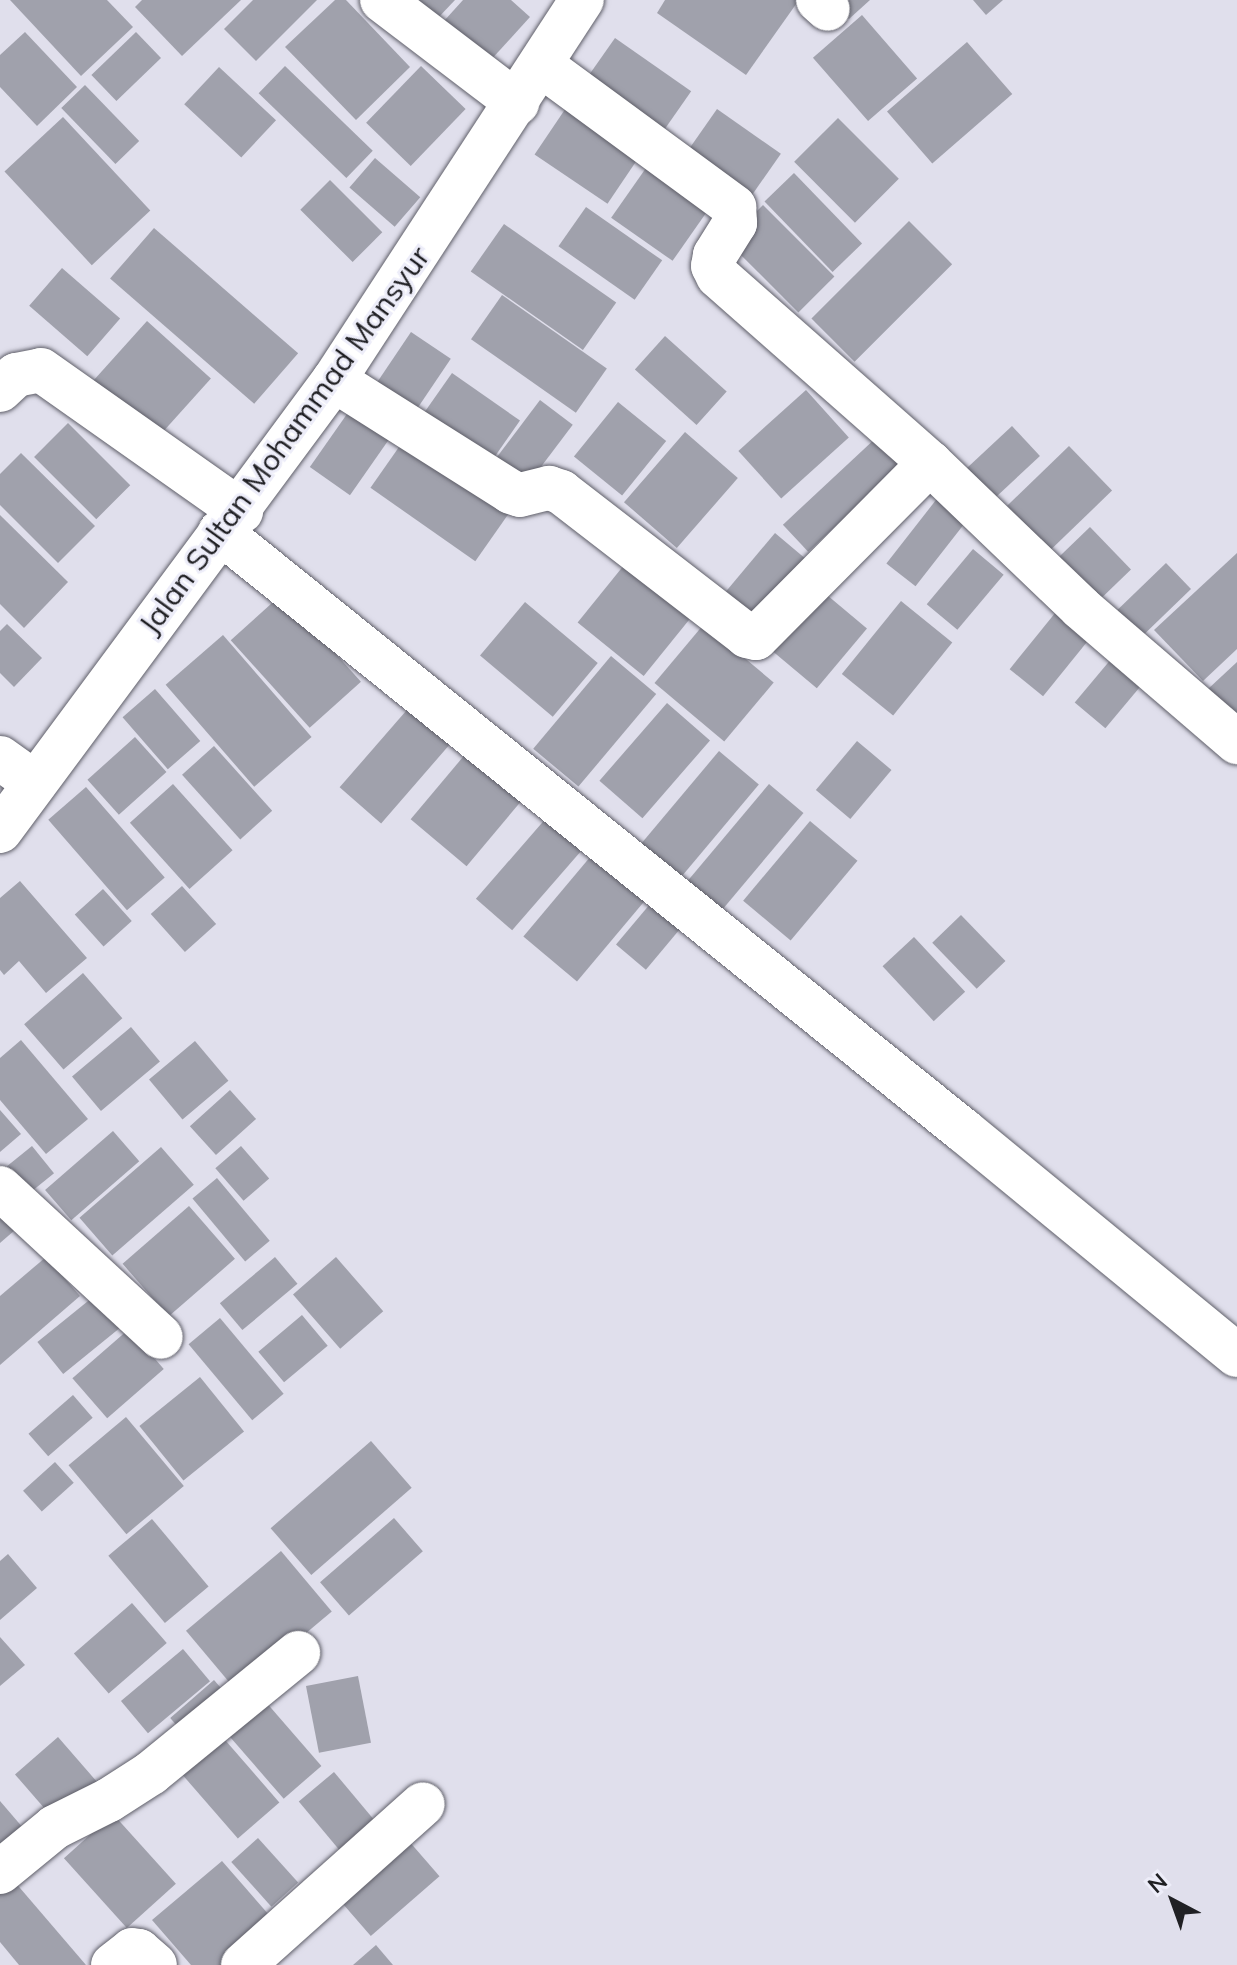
<!DOCTYPE html>
<style>
body{margin:0}
#map{position:relative;width:1237px;height:1965px;overflow:hidden;background:#e0dfec;font-family:Mulish,sans-serif}
div>[style]{position:absolute}
[style*='--x']{left:calc(var(--x)*1px);top:calc(var(--y)*1px);width:calc(var(--w)*1px);rotate:calc(var(--a)*1deg)}
.building>*{inset:0;background:#a0a1ac;transform-origin:0 0}
.roads{filter:drop-shadow(0 0 2px #5f5f69) drop-shadow(0 0 2px #5f5f69)}
.minor>*{height:44px;margin:-22px;padding:0 22px;transform-origin:22px;border-radius:22px;background:#fff}
span{translate:-50% -50%;white-space:nowrap;text-align:center;line-height:1.15;-webkit-text-stroke:6px #ededf9;paint-order:stroke}
.street-label{font-size:30px;color:#202024}
.north{position:absolute;left:1133px;top:1861px;width:80px;height:80px;-webkit-text-stroke:6px #ededf9;paint-order:stroke;rotate:319deg;font-size:22px;font-weight:700;line-height:32px;text-align:center;color:#202024}
.north::after{content:'';display:block;margin:auto;width:28px;height:36px;background:#202024;clip-path:polygon(50% 0,100% 100%,50% 72%,0 100%)}
</style>
<div id="map">
<div class="building">
<i style="clip-path:polygon(10px 0,107px 0,133px 27px,81px 76px)"></i>
<i style="clip-path:polygon(142px 0,241px 0,182px 56px,135px 7px)"></i>
<i style="clip-path:polygon(253px 0,317px 0,256px 61px,224px 29px)"></i>
<i style="clip-path:polygon(335px 0,346px 0,410px 67px,356px 120px,285px 47px)"></i>
<i style="clip-path:polygon(416px 0,455px 0,437px 19px)"></i>
<i style="clip-path:polygon(463px 0,511px 0,530px 17px,489px 62px,444px 21px)"></i>
<i style="clip-path:polygon(665px 0,799px 0,746px 75px,657px 13px)"></i>
<i style="clip-path:polygon(832px 0,870px 0,849px 19px)"></i>
<i style="clip-path:polygon(973px 0,1003px 0,986px 15px)"></i>
<i style="left:862px;top:15px;width:84px;height:65px;rotate:49deg"></i>
<i style="clip-path:polygon(25px 32px,77px 87px,37px 126px,0 87px,0 55px)"></i>
<i style="left:136px;top:32px;width:36px;height:62px;rotate:46deg"></i>
<i style="left:615px;top:38px;width:93px;height:56px;rotate:35deg"></i>
<i style="left:967px;top:42px;width:69px;height:106px;rotate:49deg"></i>
<i style="left:285px;top:66px;width:122px;height:38px;rotate:44deg"></i>
<i style="left:421px;top:66px;width:62px;height:79px;rotate:44deg"></i>
<i style="left:219px;top:67px;width:78px;height:51px;rotate:43deg"></i>
<i style="left:85px;top:85px;width:78px;height:33px;rotate:46deg"></i>
<i style="left:572px;top:99px;width:88px;height:67px;rotate:34deg"></i>
<i style="left:717px;top:109px;width:78px;height:57px;rotate:35deg"></i>
<i style="left:63px;top:117px;width:128px;height:80px;rotate:47deg"></i>
<i style="left:838px;top:118px;width:86px;height:62px;rotate:45deg"></i>
<i style="left:375px;top:158px;width:60px;height:39px;rotate:41deg"></i>
<i style="left:653px;top:158px;width:75px;height:73px;rotate:35deg"></i>
<i style="left:794px;top:173px;width:98px;height:41px;rotate:46deg"></i>
<i style="left:330px;top:180px;width:74px;height:42px;rotate:45deg"></i>
<i style="left:763px;top:205px;width:101px;height:51px;rotate:45deg"></i>
<i style="left:586px;top:207px;width:93px;height:48px;rotate:35deg"></i>
<i style="left:909px;top:221px;width:61px;height:138px;rotate:45deg"></i>
<i style="left:504px;top:224px;width:137px;height:58px;rotate:35deg"></i>
<i style="left:154px;top:228px;width:191px;height:67px;rotate:41deg"></i>
<i style="left:62px;top:268px;width:77px;height:50px;rotate:41deg"></i>
<i style="left:502px;top:295px;width:128px;height:54px;rotate:35deg"></i>
<i style="left:147px;top:321px;width:86px;height:84px;rotate:42deg"></i>
<i style="left:411px;top:332px;width:48px;height:69px;rotate:34deg"></i>
<i style="left:665px;top:336px;width:83px;height:45px;rotate:42deg"></i>
<i style="left:452px;top:373px;width:83px;height:52px;rotate:35deg"></i>
<i style="left:806px;top:390px;width:64px;height:91px;rotate:48deg"></i>
<i style="left:540px;top:400px;width:41px;height:79px;rotate:37deg"></i>
<i style="left:618px;top:402px;width:62px;height:70px;rotate:39deg"></i>
<i style="left:354px;top:404px;width:49px;height:77px;rotate:35deg"></i>
<i style="left:68px;top:423px;width:88px;height:48px;rotate:45deg"></i>
<i style="left:1012px;top:426px;width:41px;height:66px;rotate:47deg"></i>
<i style="left:685px;top:432px;width:70px;height:93px;rotate:41deg"></i>
<i style="left:878px;top:436px;width:37px;height:130px;rotate:47deg"></i>
<i style="left:406px;top:437px;width:128px;height:62px;rotate:35deg"></i>
<i style="left:1069px;top:446px;width:62px;height:86px;rotate:46deg"></i>
<i style="clip-path:polygon(21px 453px,95px 526px,58px 563px,0 505px,0 474px)"></i>
<i style="left:943px;top:491px;width:37px;height:92px;rotate:38deg"></i>
<i style="clip-path:polygon(0 515px,68px 582px,24px 628px,0 604px)"></i>
<i style="left:1090px;top:527px;width:59px;height:49px;rotate:46deg"></i>
<i style="left:775px;top:533px;width:45px;height:76px;rotate:40deg"></i>
<i style="left:973px;top:549px;width:40px;height:72px;rotate:40deg"></i>
<i style="clip-path:polygon(1237px 553px,1237px 649px,1203px 681px,1154px 630px)"></i>
<i style="left:633px;top:554px;width:85px;height:88px;rotate:39deg"></i>
<i style="left:1166px;top:563px;width:36px;height:68px;rotate:46deg"></i>
<i style="left:821px;top:590px;width:60px;height:78px;rotate:40deg"></i>
<i style="left:282px;top:594px;width:118px;height:69px;rotate:48deg"></i>
<i style="left:901px;top:601px;width:66px;height:94px;rotate:39deg"></i>
<i style="left:525px;top:602px;width:95px;height:70px;rotate:40deg"></i>
<i style="left:1060px;top:607px;width:43px;height:80px;rotate:39deg"></i>
<i style="clip-path:polygon(7px 624px,42px 658px,14px 687px,0 673px,0 631px)"></i>
<i style="left:704px;top:624px;width:91px;height:77px;rotate:40deg"></i>
<i style="left:223px;top:635px;width:135px;height:76px;rotate:49deg"></i>
<i style="left:611px;top:656px;width:59px;height:121px;rotate:40deg"></i>
<i style="left:1112px;top:658px;width:40px;height:58px;rotate:40deg"></i>
<i style="clip-path:polygon(1237px 662px,1237px 719px,1208px 689px)"></i>
<i style="left:155px;top:689px;width:69px;height:43px;rotate:49deg"></i>
<i style="left:419px;top:696px;width:55px;height:121px;rotate:41deg"></i>
<i style="left:667px;top:703px;width:57px;height:103px;rotate:41deg"></i>
<i style="left:135px;top:737px;width:47px;height:64px;rotate:48deg"></i>
<i style="left:857px;top:741px;width:45px;height:64px;rotate:40deg"></i>
<i style="left:473px;top:745px;width:73px;height:97px;rotate:40deg"></i>
<i style="left:214px;top:746px;width:87px;height:43px;rotate:48deg"></i>
<i style="left:719px;top:751px;width:52px;height:128px;rotate:40deg"></i>
<i style="left:173px;top:784px;width:89px;height:58px;rotate:48deg"></i>
<i style="left:769px;top:784px;width:45px;height:127px;rotate:40deg"></i>
<i style="left:86px;top:787px;width:120px;height:50px;rotate:49deg"></i>
<i style="left:554px;top:809px;width:48px;height:119px;rotate:41deg"></i>
<i style="left:810px;top:821px;width:62px;height:104px;rotate:40deg"></i>
<i style="left:596px;top:850px;width:70px;height:113px;rotate:40deg"></i>
<i style="clip-path:polygon(20px 881px,87px 958px,46px 993px,19px 961px,4px 975px,0 970px,0 898px)"></i>
<i style="left:182px;top:886px;width:51px;height:42px;rotate:48deg"></i>
<i style="left:103px;top:889px;width:43px;height:38px;rotate:48deg"></i>
<i style="left:661px;top:891px;width:39px;height:70px;rotate:40deg"></i>
<i style="left:961px;top:915px;width:64px;height:40px;rotate:46deg"></i>
<i style="left:914px;top:937px;width:75px;height:43px;rotate:47deg"></i>
<i style="left:83px;top:973px;width:60px;height:78px;rotate:49deg"></i>
<i style="left:131px;top:1027px;width:45px;height:77px;rotate:50deg"></i>
<i style="clip-path:polygon(21px 1040px,88px 1119px,46px 1154px,0 1100px,0 1058px)"></i>
<i style="left:195px;top:1041px;width:52px;height:60px;rotate:50deg"></i>
<i style="left:230px;top:1090px;width:39px;height:54px;rotate:48deg"></i>
<i style="clip-path:polygon(0 1110px,21px 1134px,0 1152px)"></i>
<i style="left:113px;top:1131px;width:40px;height:90px;rotate:49deg"></i>
<i style="left:32px;top:1146px;width:35px;height:41px;rotate:51deg"></i>
<i style="left:241px;top:1146px;width:43px;height:34px;rotate:49deg"></i>
<i style="left:161px;top:1147px;width:50px;height:108px;rotate:49deg"></i>
<i style="left:217px;top:1178px;width:82px;height:32px;rotate:50deg"></i>
<i style="left:189px;top:1206px;width:70px;height:88px;rotate:49deg"></i>
<i style="clip-path:polygon(0 1213px,15px 1230px,0 1243px)"></i>
<i style="clip-path:polygon(46px 1257px,80px 1296px,0 1365px,0 1296px)"></i>
<i style="left:275px;top:1257px;width:35px;height:72px;rotate:50deg"></i>
<i style="left:336px;top:1257px;width:72px;height:57px;rotate:49deg"></i>
<i style="left:98px;top:1293px;width:41px;height:78px;rotate:51deg"></i>
<i style="left:302px;top:1315px;width:40px;height:57px;rotate:50deg"></i>
<i style="left:220px;top:1318px;width:99px;height:41px;rotate:50deg"></i>
<i style="left:129px;top:1329px;width:53px;height:75px;rotate:49deg"></i>
<i style="left:200px;top:1377px;width:70px;height:78px;rotate:51deg"></i>
<i style="left:73px;top:1395px;width:30px;height:59px;rotate:49deg"></i>
<i style="left:126px;top:1417px;width:90px;height:75px;rotate:50deg"></i>
<i style="left:371px;top:1441px;width:62px;height:133px;rotate:49deg"></i>
<i style="left:55px;top:1462px;width:28px;height:43px;rotate:48deg"></i>
<i style="left:394px;top:1518px;width:44px;height:98px;rotate:49deg"></i>
<i style="left:152px;top:1519px;width:88px;height:57px;rotate:50deg"></i>
<i style="left:281px;top:1551px;width:79px;height:124px;rotate:50deg"></i>
<i style="clip-path:polygon(8px 1554px,37px 1588px,0 1620px,0 1561px)"></i>
<i style="left:132px;top:1603px;width:53px;height:77px;rotate:49deg"></i>
<i style="clip-path:polygon(0 1637px,25px 1665px,0 1686px)"></i>
<i style="left:183px;top:1649px;width:42px;height:81px;rotate:50deg"></i>
<i style="left:358px;top:1676px;width:68px;height:53px;rotate:79deg"></i>
<i style="left:214px;top:1680px;width:29px;height:58px;rotate:49deg"></i>
<i style="left:265px;top:1701px;width:86px;height:50px;rotate:49deg"></i>
<i style="left:219px;top:1733px;width:92px;height:55px;rotate:49deg"></i>
<i style="left:58px;top:1737px;width:61px;height:57px;rotate:49deg"></i>
<i style="left:334px;top:1772px;width:71px;height:46px;rotate:50deg"></i>
<i style="clip-path:polygon(0 1801px,30px 1836px,0 1861px)"></i>
<i style="left:113px;top:1814px;width:94px;height:66px;rotate:48deg"></i>
<i style="left:258px;top:1838px;width:60px;height:36px;rotate:48deg"></i>
<i style="left:408px;top:1840px;width:48px;height:91px;rotate:49deg"></i>
<i style="clip-path:polygon(222px 1861px,276px 1923px,227px 1965px,191px 1965px,152px 1920px)"></i>
<i style="clip-path:polygon(8px 1874px,86px 1965px,19px 1965px,0 1942px,0 1881px)"></i>
<i style="clip-path:polygon(376px 1945px,393px 1965px,353px 1965px)"></i>
</div>
<div class="roads">
<div class="minor">
<i style="--x:382;--y:0;--w:170;--a:37.3"></i>
<i style="--x:818;--y:0;--w:13;--a:42"></i>
<i style="--x:541;--y:65;--w:240;--a:36.3"></i>
<i style="--x:734;--y:207;--w:16;--a:86"></i>
<i style="--x:735;--y:223;--w:38;--a:122"></i>
<i style="--x:715;--y:255;--w:11;--a:100"></i>
<i style="--x:713;--y:266;--w:11;--a:63"></i>
<i style="--x:718;--y:276;--w:283;--a:41.4"></i>
<i style="--x:334;--y:380;--w:209;--a:32.3"></i>
<i style="--x:511;--y:492;--w:9;--a:18"></i>
<i style="--x:520;--y:495;--w:30;--a:-14"></i>
<i style="--x:549;--y:488;--w:13;--a:18"></i>
<i style="--x:561;--y:492;--w:235;--a:37.7"></i>
<i style="--x:747;--y:636;--w:9;--a:13"></i>
<i style="--x:756;--y:638;--w:247;--a:-45.2"></i>
<i style="--x:930;--y:463;--w:209;--a:43.8"></i>
<i style="--x:1081;--y:608;--w:206;--a:40.7"></i>
<i style="--x:0;--y:390;--w:22;--a:-43"></i>
<i style="--x:16;--y:375;--w:25;--a:-11"></i>
<i style="--x:41;--y:370;--w:245;--a:35.2"></i>
<i style="--x:220;--y:532;--w:955;--a:38.84"></i>
<i style="--x:964;--y:1131;--w:353;--a:39.4"></i>
<i style="--x:0;--y:758;--w:43;--a:35.5"></i>
<i style="--x:0;--y:831;--w:561;--a:-53.48"></i>
<i style="--x:334;--y:380;--w:454;--a:-56.9"></i>
<i style="--x:0;--y:1188;--w:219;--a:42.8"></i>
<i style="--x:0;--y:1872;--w:71;--a:-39.3"></i>
<i style="--x:55;--y:1827;--w:60;--a:-26.6"></i>
<i style="--x:109;--y:1800;--w:50;--a:-32.7"></i>
<i style="--x:151;--y:1773;--w:190;--a:-39.2"></i>
<i style="--x:113;--y:1965;--w:24;--a:-38"></i>
<i style="--x:132;--y:1950;--w:7;--a:8"></i>
<i style="--x:139;--y:1951;--w:21;--a:41"></i>
<i style="--x:243;--y:1965;--w:241;--a:-41.8"></i>
</div>
</div>
<div class="street-label">
<span style="left:284px;top:440px;rotate:-54deg">Jalan Sultan Mohammad Mansyur</span>
</div>
<div class="north">N</div>
</div>
